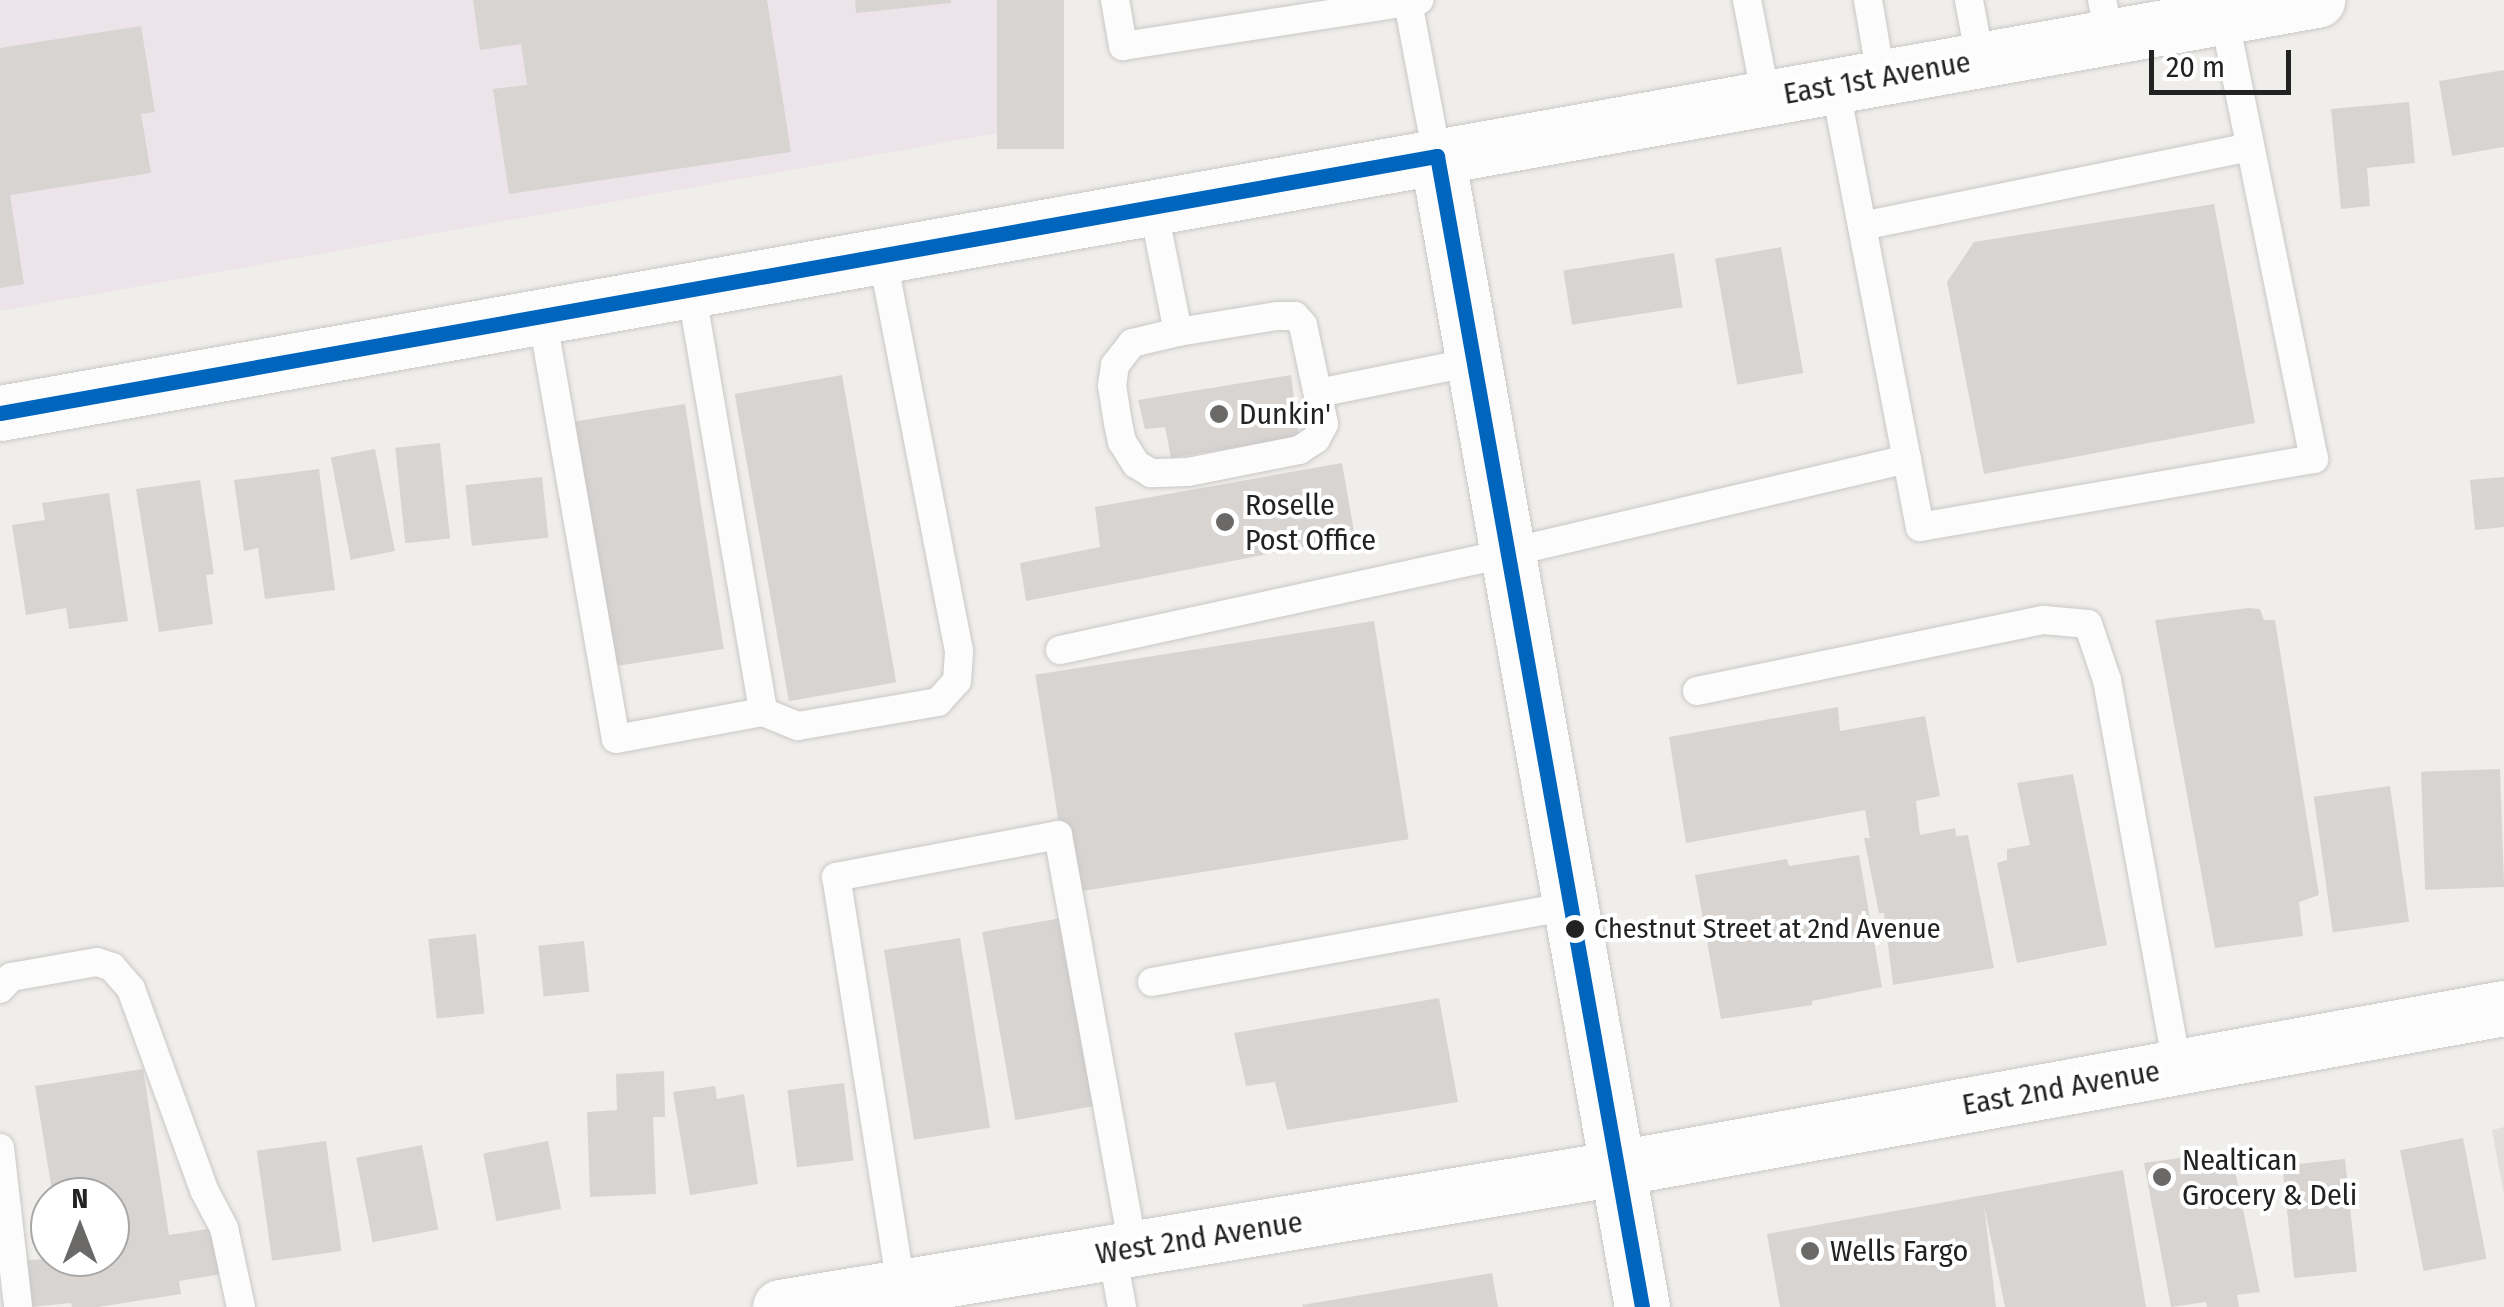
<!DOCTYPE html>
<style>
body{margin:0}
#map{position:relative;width:2504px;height:1307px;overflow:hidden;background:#f0eeeb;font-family:"Fira Sans Condensed",sans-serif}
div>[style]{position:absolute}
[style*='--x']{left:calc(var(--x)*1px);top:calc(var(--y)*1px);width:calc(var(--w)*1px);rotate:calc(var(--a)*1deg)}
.industrial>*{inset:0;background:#ede4e9}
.parking>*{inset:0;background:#e0dfde}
.building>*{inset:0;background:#d7d4d2;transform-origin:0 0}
.roads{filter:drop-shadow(0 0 2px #c9c8c7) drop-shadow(0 0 2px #c9c8c7)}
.service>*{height:28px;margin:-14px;padding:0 14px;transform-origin:14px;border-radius:14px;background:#fdfcfc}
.minor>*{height:55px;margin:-27.5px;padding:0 27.5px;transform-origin:27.5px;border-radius:27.5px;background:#fdfcfc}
.tertiary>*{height:55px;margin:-27.5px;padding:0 27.5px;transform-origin:27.5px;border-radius:27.5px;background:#fdfcfc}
.bus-1>*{height:15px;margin:-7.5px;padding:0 7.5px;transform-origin:7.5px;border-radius:7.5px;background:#0065bd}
.dots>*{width:28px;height:28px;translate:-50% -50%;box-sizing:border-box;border:5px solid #fff;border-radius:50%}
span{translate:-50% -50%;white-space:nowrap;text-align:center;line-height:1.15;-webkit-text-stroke:8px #fff;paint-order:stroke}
.bus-label{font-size:28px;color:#222}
.left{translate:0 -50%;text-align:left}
.street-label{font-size:30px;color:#222}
.poi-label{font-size:30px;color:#222}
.north{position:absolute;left:30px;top:1177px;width:100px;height:100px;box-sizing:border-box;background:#fff;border:2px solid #a7a7a7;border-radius:50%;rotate:0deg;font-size:28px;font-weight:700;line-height:40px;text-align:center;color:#222}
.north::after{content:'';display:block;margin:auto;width:35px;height:45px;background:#6a6968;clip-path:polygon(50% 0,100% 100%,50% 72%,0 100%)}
.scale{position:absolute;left:2149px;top:50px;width:142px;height:45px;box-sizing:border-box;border:5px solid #222;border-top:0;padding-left:12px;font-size:30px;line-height:35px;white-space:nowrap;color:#222;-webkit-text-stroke:8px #fff;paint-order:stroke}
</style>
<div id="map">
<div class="industrial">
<i style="clip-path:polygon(0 0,1005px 0,1027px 128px,0 311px)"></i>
</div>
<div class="parking">
<i style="clip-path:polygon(2504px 1127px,2504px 1195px,2492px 1130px)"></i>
</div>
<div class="building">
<i style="clip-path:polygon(473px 0,767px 0,791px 152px,509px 194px,493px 89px,527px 85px,521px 44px,480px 50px)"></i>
<i style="clip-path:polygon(855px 0,951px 0,951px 3px,856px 13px)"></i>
<i style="left:997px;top:0;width:67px;height:149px"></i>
<i style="clip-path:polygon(141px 26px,155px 112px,141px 114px,151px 173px,10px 195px,24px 284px,0 288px,0 48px)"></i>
<i style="clip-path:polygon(2504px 70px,2504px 147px,2452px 156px,2439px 81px)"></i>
<i style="clip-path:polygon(2409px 102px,2415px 163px,2367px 168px,2370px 206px,2341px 209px,2331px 109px)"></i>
<i style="clip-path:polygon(2214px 204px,2255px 423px,1984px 474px,1947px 282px,1974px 242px)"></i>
<i style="left:1781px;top:247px;width:128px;height:67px;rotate:80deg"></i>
<i style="left:1674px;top:253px;width:55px;height:112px;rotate:81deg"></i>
<i style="left:842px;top:375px;width:312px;height:109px;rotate:80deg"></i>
<i style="clip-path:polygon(1291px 375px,1299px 437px,1171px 458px,1165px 427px,1145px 429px,1138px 400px)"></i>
<i style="left:685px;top:404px;width:248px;height:112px;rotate:81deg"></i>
<i style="left:440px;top:443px;width:96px;height:45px;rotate:84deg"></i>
<i style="left:375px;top:449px;width:104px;height:45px;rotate:79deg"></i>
<i style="clip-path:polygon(1342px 463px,1355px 537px,1026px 601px,1020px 563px,1100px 547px,1095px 507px)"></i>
<i style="clip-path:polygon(319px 469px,335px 590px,265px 599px,258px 548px,244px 551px,234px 480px)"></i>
<i style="left:542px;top:477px;width:61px;height:77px;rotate:84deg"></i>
<i style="clip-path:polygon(2504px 477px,2504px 527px,2475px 530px,2470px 480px)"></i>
<i style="clip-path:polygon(200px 480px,214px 574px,206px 575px,213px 624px,159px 632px,136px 489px)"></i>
<i style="clip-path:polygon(109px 493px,128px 621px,69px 629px,66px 608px,26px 615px,12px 525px,45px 520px,42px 503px)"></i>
<i style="clip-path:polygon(2248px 608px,2260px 609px,2264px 620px,2275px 620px,2319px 895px,2299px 902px,2303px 936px,2215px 948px,2155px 620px)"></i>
<i style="left:1374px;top:621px;width:221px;height:343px;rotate:81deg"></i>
<i style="clip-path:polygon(1838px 707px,1840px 731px,1925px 716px,1940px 796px,1916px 801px,1920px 835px,1955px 828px,1956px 836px,1968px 835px,1994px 968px,1893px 985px,1884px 913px,1879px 913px,1864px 838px,1870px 838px,1865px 810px,1686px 843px,1669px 737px)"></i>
<i style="left:2500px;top:769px;width:118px;height:79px;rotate:88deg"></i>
<i style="clip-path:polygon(2073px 774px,2107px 945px,2017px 963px,1997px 863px,2007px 860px,2007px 849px,2030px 845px,2017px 783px)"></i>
<i style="left:2390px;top:786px;width:137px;height:77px;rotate:82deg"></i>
<i style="clip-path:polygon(1859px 855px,1882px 987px,1812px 1001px,1812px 1005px,1721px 1019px,1695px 875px,1787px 859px,1789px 866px)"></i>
<i style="left:1061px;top:918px;width:191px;height:80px;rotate:80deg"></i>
<i style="left:476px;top:934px;width:80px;height:48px;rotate:84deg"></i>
<i style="left:960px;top:938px;width:192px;height:77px;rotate:81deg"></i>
<i style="left:584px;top:941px;width:51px;height:46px;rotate:84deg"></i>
<i style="clip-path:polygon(1439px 998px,1458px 1102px,1287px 1130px,1275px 1082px,1246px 1086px,1234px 1033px)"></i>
<i style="clip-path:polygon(143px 1069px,169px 1235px,214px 1228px,222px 1274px,179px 1281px,181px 1294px,98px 1307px,72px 1307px,71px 1303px,31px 1307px,24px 1260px,110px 1257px,110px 1197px,53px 1197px,35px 1086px)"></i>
<i style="clip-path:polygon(664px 1071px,665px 1117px,653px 1117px,656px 1194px,590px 1197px,587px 1112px,617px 1110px,616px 1074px)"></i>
<i style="left:844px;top:1083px;width:78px;height:57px;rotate:83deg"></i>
<i style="clip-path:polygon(715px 1086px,717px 1099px,744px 1094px,758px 1184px,690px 1195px,673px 1092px)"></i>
<i style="left:2463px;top:1138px;width:123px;height:64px;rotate:79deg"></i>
<i style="left:326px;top:1141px;width:111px;height:70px;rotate:82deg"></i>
<i style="left:548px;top:1141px;width:69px;height:66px;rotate:79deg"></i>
<i style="left:422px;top:1145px;width:86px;height:67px;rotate:79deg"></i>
<i style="clip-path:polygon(2231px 1151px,2260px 1292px,2237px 1295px,2239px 1307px,2207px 1307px,2206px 1302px,2171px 1307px,2144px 1163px)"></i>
<i style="left:2345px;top:1159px;width:113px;height:63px;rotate:84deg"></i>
<i style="clip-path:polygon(2123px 1170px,2146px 1307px,2005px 1307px,1984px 1205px,1996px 1307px,1780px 1307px,1767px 1234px)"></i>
<i style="clip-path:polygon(1492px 1273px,1498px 1307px,1303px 1307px,1302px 1305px)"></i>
</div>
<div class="roads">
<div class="service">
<i style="--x:1115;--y:0;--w:47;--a:80.1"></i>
<i style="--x:1123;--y:46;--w:300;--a:-8.8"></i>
<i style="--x:1747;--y:0;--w:100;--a:79"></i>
<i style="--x:1868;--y:0;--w:78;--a:80.4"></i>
<i style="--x:1969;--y:0;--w:61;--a:79.6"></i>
<i style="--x:2102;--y:0;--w:38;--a:78"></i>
<i style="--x:1408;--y:2;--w:157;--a:79.3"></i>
<i style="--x:1835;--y:86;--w:449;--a:79.1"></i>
<i style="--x:1920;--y:527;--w:400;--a:-9.8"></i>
<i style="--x:2314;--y:459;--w:452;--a:-101.5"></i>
<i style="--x:1153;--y:207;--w:127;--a:78.7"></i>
<i style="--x:1178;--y:332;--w:100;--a:-9.2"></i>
<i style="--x:1277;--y:316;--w:18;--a:0"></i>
<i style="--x:1295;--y:316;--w:12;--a:48"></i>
<i style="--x:1303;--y:325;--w:101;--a:78"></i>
<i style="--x:1324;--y:424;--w:17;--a:118"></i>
<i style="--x:1316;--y:439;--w:20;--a:147"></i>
<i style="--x:1299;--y:450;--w:113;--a:168.8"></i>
<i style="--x:1188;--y:472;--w:37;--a:178"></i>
<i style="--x:1151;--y:473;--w:17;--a:-149"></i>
<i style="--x:1136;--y:464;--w:26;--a:-122"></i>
<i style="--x:1122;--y:442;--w:19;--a:-102"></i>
<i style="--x:1118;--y:423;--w:37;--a:-99"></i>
<i style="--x:1112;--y:386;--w:21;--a:-82"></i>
<i style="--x:1115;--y:365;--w:28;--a:-52"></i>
<i style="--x:1132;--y:343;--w:47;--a:-13.4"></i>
<i style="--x:1862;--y:226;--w:396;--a:-11.5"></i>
<i style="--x:691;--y:289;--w:429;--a:80.3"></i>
<i style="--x:542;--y:316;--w:429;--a:80.1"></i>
<i style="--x:616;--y:739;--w:149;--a:-10.4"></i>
<i style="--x:763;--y:712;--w:38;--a:22"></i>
<i style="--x:798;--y:726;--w:142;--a:-9.7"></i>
<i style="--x:938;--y:702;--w:28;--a:-48"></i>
<i style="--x:957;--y:681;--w:30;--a:-86"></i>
<i style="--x:959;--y:651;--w:403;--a:-101"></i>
<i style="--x:1318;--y:393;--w:158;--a:-11.3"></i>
<i style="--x:1060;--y:650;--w:457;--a:-12.2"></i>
<i style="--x:1507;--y:553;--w:411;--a:-13.2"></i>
<i style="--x:1697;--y:691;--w:354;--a:-11.6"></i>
<i style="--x:2044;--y:620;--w:44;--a:5.2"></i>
<i style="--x:2088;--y:624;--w:59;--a:71.3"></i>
<i style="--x:2107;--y:680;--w:393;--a:79.7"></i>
<i style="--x:1152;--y:982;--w:426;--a:-10.3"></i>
<i style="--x:0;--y:989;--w:16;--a:-47"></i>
<i style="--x:11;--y:977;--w:87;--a:-9.9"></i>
<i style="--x:97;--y:962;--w:16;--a:18"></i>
<i style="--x:112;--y:967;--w:29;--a:49"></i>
<i style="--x:131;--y:989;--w:214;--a:70"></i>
<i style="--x:204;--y:1190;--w:43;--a:62.2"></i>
<i style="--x:224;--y:1228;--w:81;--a:77.9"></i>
<i style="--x:0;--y:1148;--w:160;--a:83.5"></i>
<i style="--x:1112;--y:1252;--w:56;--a:79.7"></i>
<i style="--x:901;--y:1286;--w:414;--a:-99"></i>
<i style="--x:836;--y:877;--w:226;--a:-10.7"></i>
<i style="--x:1058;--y:835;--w:420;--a:79.7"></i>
</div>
<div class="minor">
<i style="--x:780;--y:1307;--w:849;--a:-9.42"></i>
<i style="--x:1618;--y:1168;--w:900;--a:-10.24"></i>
</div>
<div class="tertiary">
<i style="--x:1437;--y:156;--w:1169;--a:79.9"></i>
<i style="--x:0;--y:413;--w:2354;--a:-10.11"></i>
</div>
</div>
<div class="bus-1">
<i style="--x:1437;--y:156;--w:1169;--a:79.9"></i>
<i style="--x:0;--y:413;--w:1460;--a:-10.14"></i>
</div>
<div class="dots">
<i style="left:1219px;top:414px;background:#6a6968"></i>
<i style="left:1225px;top:522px;background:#6a6968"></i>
<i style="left:1575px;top:929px;background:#222"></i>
<i style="left:2162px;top:1177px;background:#6a6968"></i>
<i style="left:1810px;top:1251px;background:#6a6968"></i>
</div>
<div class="bus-label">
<span class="left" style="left:1594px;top:929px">Chestnut Street at 2nd Avenue</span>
</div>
<div class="street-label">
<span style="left:1877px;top:78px;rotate:-10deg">East 1st Avenue</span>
<span style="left:2061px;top:1088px;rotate:-10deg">East 2nd Avenue</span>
<span style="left:1199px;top:1238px;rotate:-9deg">West 2nd Avenue</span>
</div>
<div class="poi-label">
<span class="left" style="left:1239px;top:414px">Dunkin'</span>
<span class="left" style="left:1245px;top:522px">Roselle<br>Post Office</span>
<span class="left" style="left:2182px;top:1177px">Nealtican<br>Grocery &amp; Deli</span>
<span class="left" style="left:1830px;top:1251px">Wells Fargo</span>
</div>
<div class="north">N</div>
<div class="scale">20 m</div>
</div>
